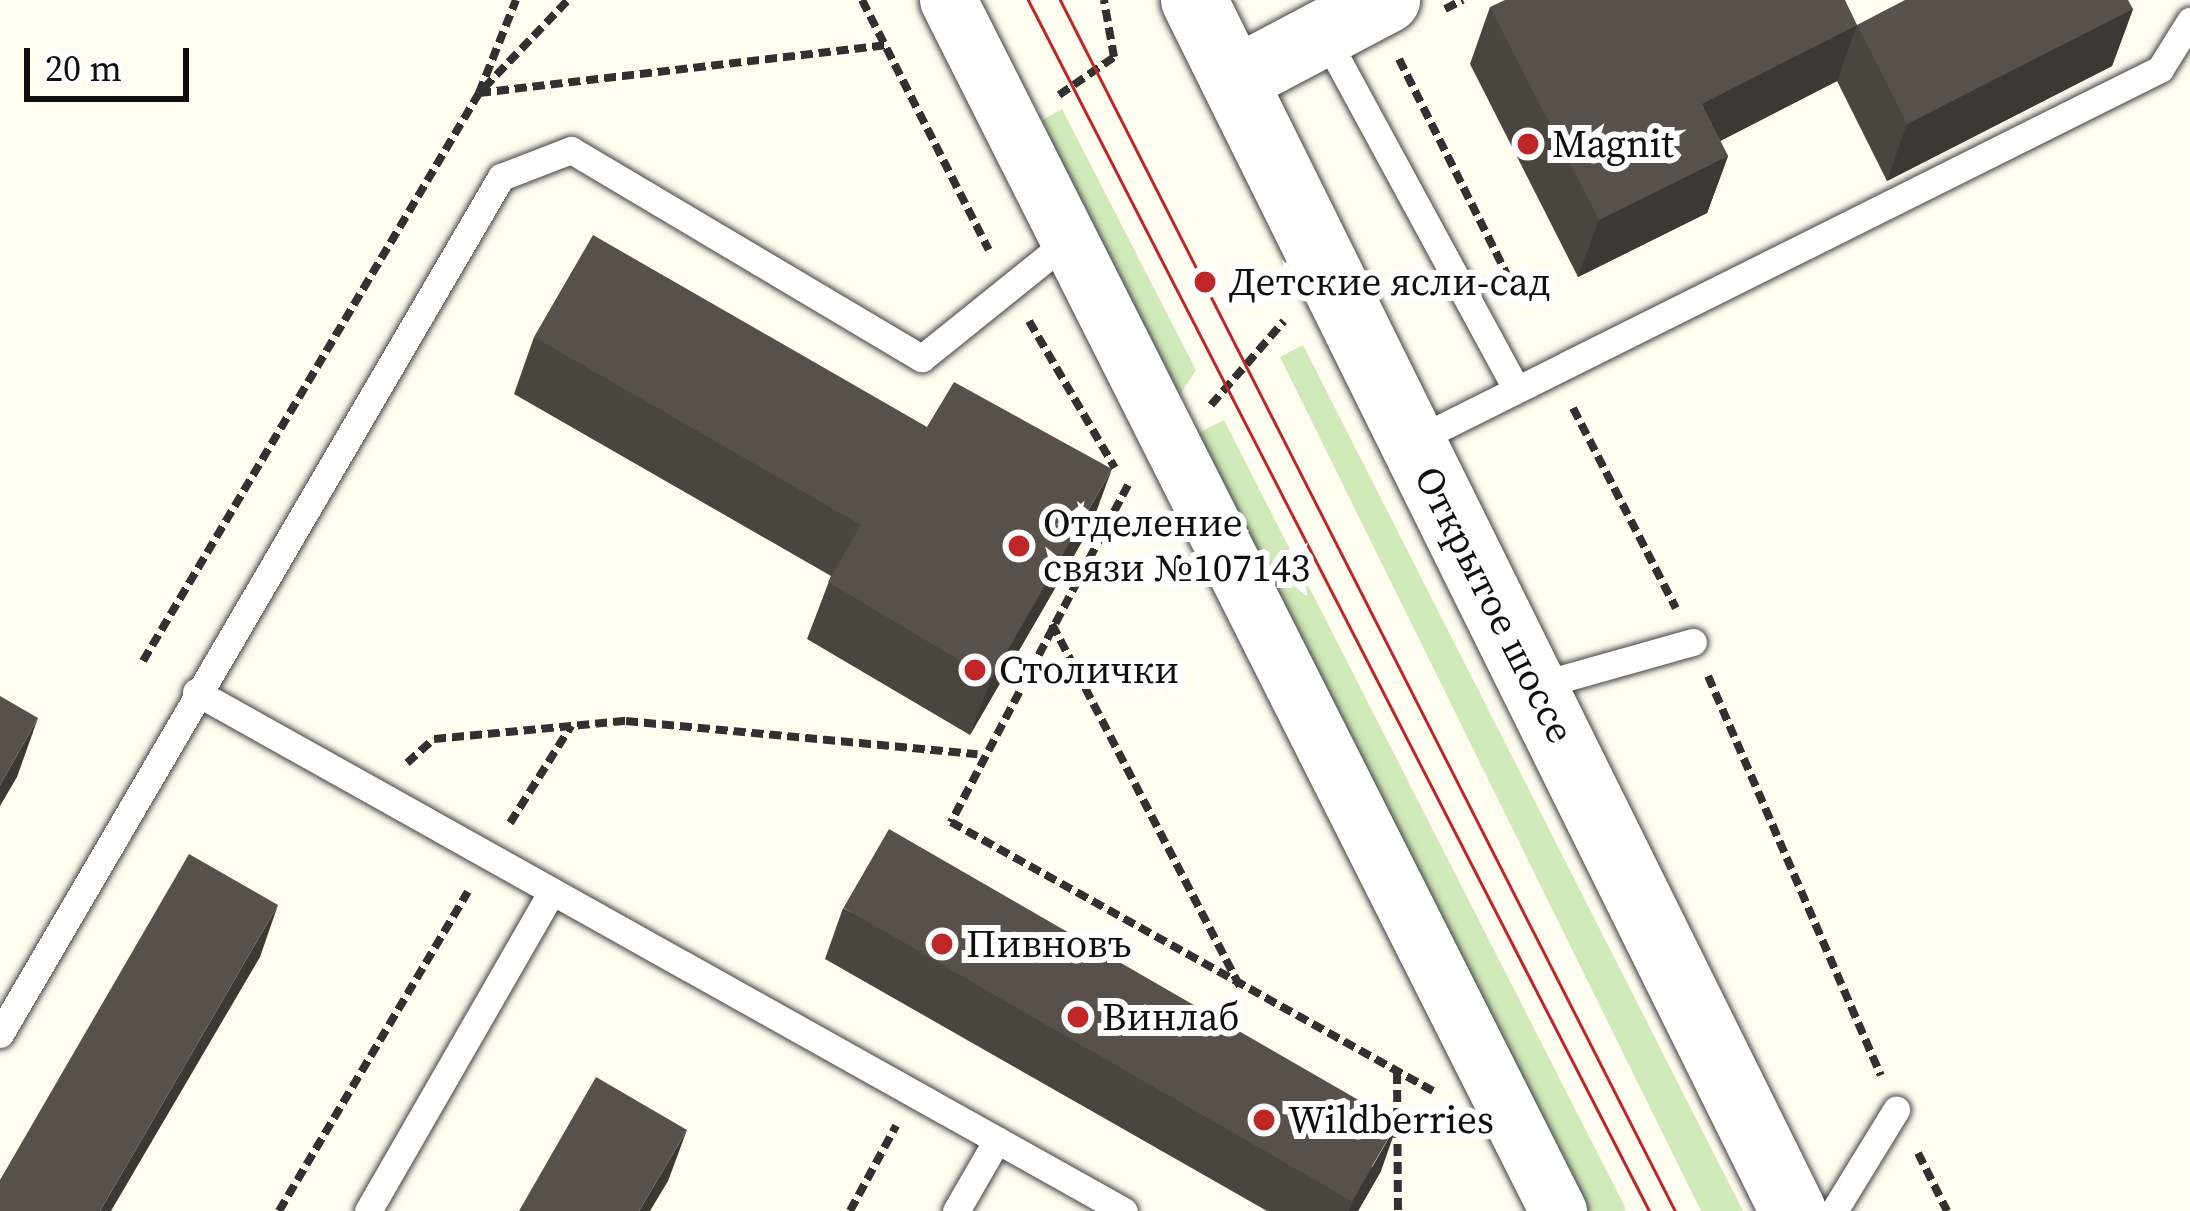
<!DOCTYPE html>
<meta charset="utf-8">
<style>
body{margin:0}
#map{position:relative;width:2190px;height:1211px;overflow:hidden;background:#fffcf0;font-family:"Source Serif 4",serif}
div>[style]{position:absolute}
[style*='--x']{left:calc(var(--x)*1px);top:calc(var(--y)*1px);width:calc(var(--w)*1px);rotate:calc(var(--a)*1deg)}
.green>*{inset:0;background:#d1eab9;transform-origin:0 0}
.path>*{height:8px;margin-top:-4px;transform-origin:0;background:repeating-linear-gradient(90deg,#313131 0 12px,transparent 0 18px)}
.roads{filter:drop-shadow(0 0 3px #424242) drop-shadow(0 0 3px #424242)}
.service>*{height:27px;margin:-13.5px;padding:0 13.5px;transform-origin:13.5px;border-radius:13.5px;background:#fff}
.minor>*{height:57px;margin:-28.5px;padding:0 28.5px;transform-origin:28.5px;border-radius:28.5px;background:#fff}
.tertiary>*{height:66px;margin:-33px;padding:0 33px;transform-origin:33px;border-radius:33px;background:#fff}
.tram>*{height:3px;margin:-1.5px;padding:0 1.5px;transform-origin:1.5px;border-radius:1.5px;background:#bf2628}
.wall>*{inset:0;background:#4b4540}
.shaded-wall>*{inset:0;background:#3d3834}
.building>*{inset:0;background:#57504b;transform-origin:0 0}
.dots>*{width:33px;height:33px;translate:-50% -50%;box-sizing:border-box;border:6px solid #fff;border-radius:50%}
span{translate:-50% -50%;white-space:nowrap;text-align:center;line-height:1.15;-webkit-text-stroke:12px #fff;paint-order:stroke}
.poi-label{font-size:39px;color:#0f0f0f}
.left{translate:0 -50%;text-align:left}
.street-label{font-size:39px;color:#0f0f0f}
.scale{position:absolute;left:24px;top:48px;width:165px;height:54px;box-sizing:border-box;border:6px solid #0f0f0f;border-top:0;padding-left:15px;font-size:36px;line-height:42px;white-space:nowrap;color:#0f0f0f;-webkit-text-stroke:9px #fff;paint-order:stroke}
</style>
<div id="map">
<div class="green">
<i style="clip-path:polygon(1062px 109px,1196px 370px,1177px 399px,1039px 122px)"></i>
<i style="clip-path:polygon(1303px 345px,1743px 1211px,1701px 1211px,1280px 357px)"></i>
<i style="left:1224px;top:420px;width:886px;height:35px;rotate:63deg"></i>
</div>
<div class="path">
<i style="--x:862;--y:0;--w:280;--a:63.1"></i>
<i style="--x:1445;--y:9;--w:20;--a:-27"></i>
<i style="--x:1399;--y:59;--w:255;--a:63.4"></i>
<i style="--x:484;--y:88;--w:122;--a:-46.3"></i>
<i style="--x:479;--y:93;--w:409;--a:-6.7"></i>
<i style="--x:1059;--y:95;--w:67;--a:-34.6"></i>
<i style="--x:1114;--y:57;--w:58;--a:-100"></i>
<i style="--x:1029;--y:321;--w:170;--a:59.7"></i>
<i style="--x:1211;--y:405;--w:111;--a:-49"></i>
<i style="--x:1573;--y:408;--w:225;--a:62.8"></i>
<i style="--x:1128;--y:485;--w:381;--a:117.7"></i>
<i style="--x:951;--y:822;--w:552;--a:29.17"></i>
<i style="--x:1052;--y:624;--w:411;--a:62.6"></i>
<i style="--x:143;--y:661;--w:660;--a:-59.39"></i>
<i style="--x:479;--y:93;--w:100;--a:-68.3"></i>
<i style="--x:1708;--y:676;--w:435;--a:66.6"></i>
<i style="--x:407;--y:763;--w:36;--a:-42"></i>
<i style="--x:434;--y:739;--w:193;--a:-5.4"></i>
<i style="--x:626;--y:721;--w:353;--a:5.4"></i>
<i style="--x:510;--y:823;--w:115;--a:-57.8"></i>
<i style="--x:1397;--y:1072;--w:139;--a:89.6"></i>
<i style="--x:1918;--y:1153;--w:65;--a:63.4"></i>
<i style="--x:279;--y:1211;--w:371;--a:-59.4"></i>
<i style="--x:850;--y:1211;--w:97;--a:-61.6"></i>
</div>
<div class="roads">
<div class="service">
<i style="--x:1323;--y:33;--w:403;--a:61.5"></i>
<i style="--x:1412;--y:442;--w:836;--a:-26.5"></i>
<i style="--x:2160;--y:69;--w:57;--a:-58"></i>
<i style="--x:1536;--y:686;--w:163;--a:-15.7"></i>
<i style="--x:196;--y:692;--w:1063;--a:29.22"></i>
<i style="--x:0;--y:1034;--w:993;--a:-59.69"></i>
<i style="--x:501;--y:177;--w:75;--a:-21.1"></i>
<i style="--x:571;--y:150;--w:408;--a:30.7"></i>
<i style="--x:922;--y:358;--w:184;--a:-38.8"></i>
<i style="--x:368;--y:1211;--w:369;--a:-60.1"></i>
<i style="--x:956;--y:1211;--w:82;--a:-60"></i>
<i style="--x:1834;--y:1211;--w:119;--a:-58.5"></i>
</div>
<div class="minor">
<i style="--x:948;--y:0;--w:1356;--a:63.26"></i>
</div>
<div class="tertiary">
<i style="--x:1194;--y:0;--w:1351;--a:63.68"></i>
<i style="--x:1235;--y:80;--w:172;--a:-27.8"></i>
</div>
</div>
<div class="tram">
<i style="--x:1028;--y:0;--w:1361;--a:62.85"></i>
<i style="--x:1060;--y:0;--w:1358;--a:63.08"></i>
</div>
<div class="wall">
<i style="clip-path:polygon(1490px 7px,1857px 25px,2133px 9px,2112px 66px,1887px 181px,1837px 81px,1720px 141px,1728px 156px,1707px 213px,1578px 277px,1470px 64px)"></i>
<i style="clip-path:polygon(534px 337px,1091px 526px,970px 735px,807px 639px,831px 576px,514px 394px)"></i>
<i style="clip-path:polygon(843px 908px,1381px 1171px,1358px 1211px,1267px 1211px,825px 959px)"></i>
</div>
<div class="shaded-wall">
<i style="clip-path:polygon(2133px 9px,2112px 66px,1887px 181px,1907px 124px)"></i>
<i style="clip-path:polygon(1857px 25px,1837px 81px,1681px 161px,1702px 104px)"></i>
<i style="clip-path:polygon(1728px 156px,1707px 213px,1578px 277px,1599px 220px)"></i>
<i style="clip-path:polygon(1112px 469px,1091px 526px,970px 735px,991px 679px)"></i>
<i style="clip-path:polygon(38px 718px,17px 777px,0 806px,0 785px)"></i>
<i style="clip-path:polygon(278px 905px,260px 957px,111px 1211px,100px 1211px)"></i>
<i style="clip-path:polygon(1399px 1120px,1381px 1171px,1358px 1211px,1349px 1211px,1354px 1199px)"></i>
<i style="clip-path:polygon(687px 1130px,668px 1181px,650px 1211px,639px 1211px)"></i>
</div>
<div class="building">
<i style="clip-path:polygon(1505px 0,1845px 0,1857px 25px,1702px 104px,1728px 156px,1599px 220px,1490px 7px)"></i>
<i style="clip-path:polygon(1905px 0,2128px 0,2133px 9px,1907px 124px,1857px 25px)"></i>
<i style="clip-path:polygon(593px 235px,927px 427px,954px 382px,1112px 469px,991px 679px,828px 582px,861px 525px,534px 337px)"></i>
<i style="clip-path:polygon(0 696px,38px 718px,0 785px)"></i>
<i style="left:889px;top:829px;width:587px;height:91px;rotate:30deg"></i>
<i style="clip-path:polygon(189px 854px,278px 905px,100px 1211px,0 1211px,0 1180px)"></i>
<i style="clip-path:polygon(596px 1077px,687px 1130px,639px 1211px,519px 1211px)"></i>
</div>
<div class="dots">
<i style="left:1528px;top:144px;background:#bf2628"></i>
<i style="left:1205px;top:282px;background:#bf2628"></i>
<i style="left:1019px;top:546px;background:#bf2628"></i>
<i style="left:975px;top:670px;background:#bf2628"></i>
<i style="left:942px;top:944px;background:#bf2628"></i>
<i style="left:1078px;top:1017px;background:#bf2628"></i>
<i style="left:1264px;top:1120px;background:#bf2628"></i>
</div>
<div class="poi-label">
<span class="left" style="left:1552px;top:144px">Magnit</span>
<span class="left" style="left:1229px;top:282px">Детские ясли-сад</span>
<span class="left" style="left:1043px;top:546px">Отделение<br>связи №107143</span>
<span class="left" style="left:999px;top:670px">Столички</span>
<span class="left" style="left:966px;top:944px">Пивновъ</span>
<span class="left" style="left:1102px;top:1017px">Винлаб</span>
<span class="left" style="left:1288px;top:1120px">Wildberries</span>
</div>
<div class="street-label">
<span style="left:1494px;top:605px;rotate:63deg">Открытое шоссе</span>
</div>
<div class="scale">20 m</div>
</div>
